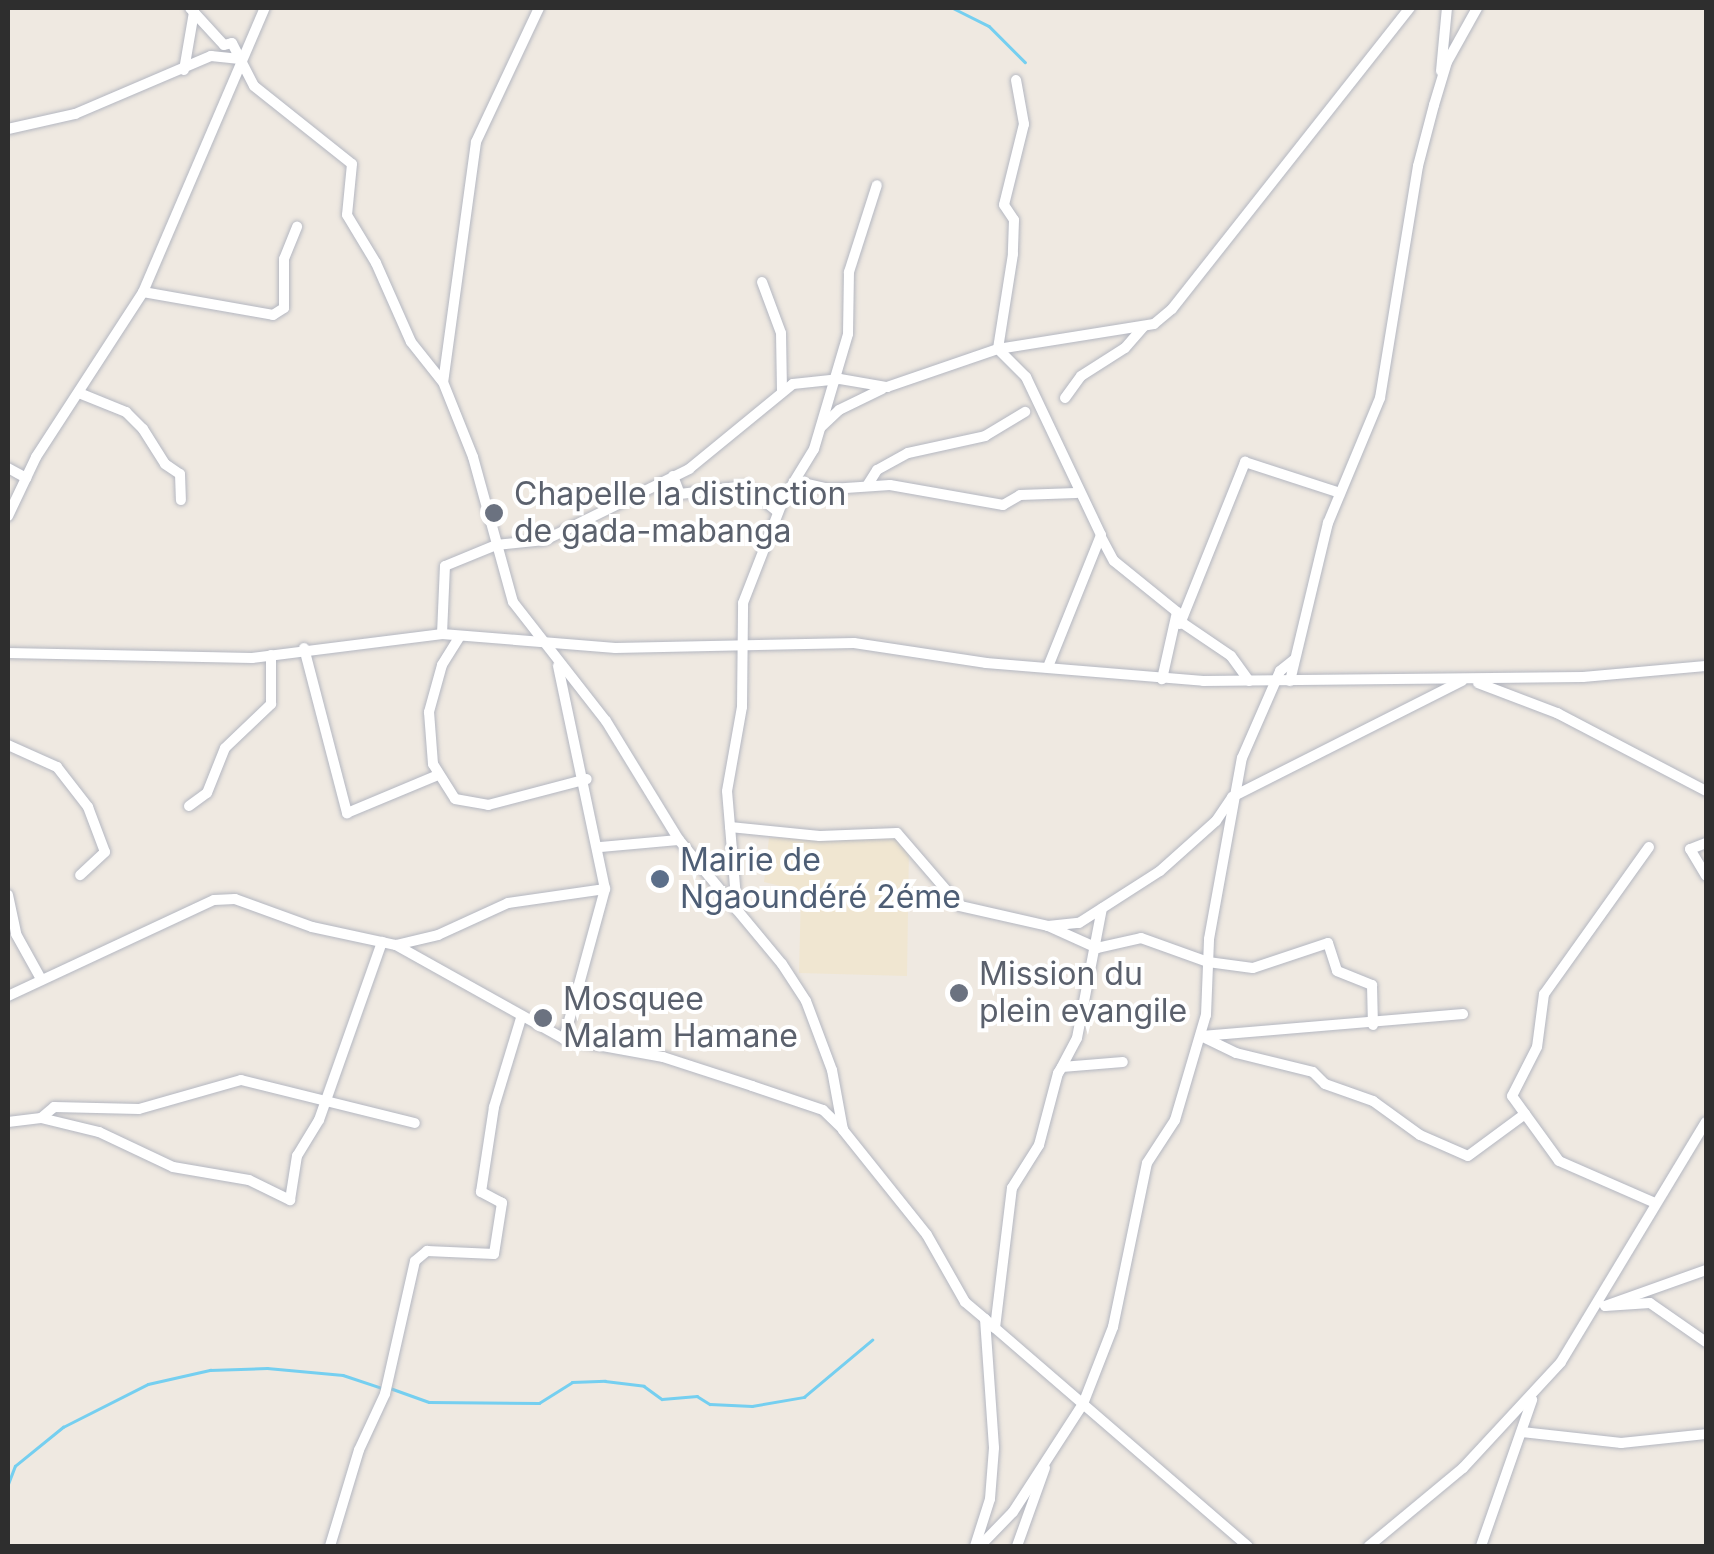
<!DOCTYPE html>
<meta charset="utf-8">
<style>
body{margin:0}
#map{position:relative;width:1714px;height:1554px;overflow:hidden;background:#efe9e1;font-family:Inter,sans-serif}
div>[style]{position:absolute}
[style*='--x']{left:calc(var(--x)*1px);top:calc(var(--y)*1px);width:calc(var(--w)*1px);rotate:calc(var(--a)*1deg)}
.education>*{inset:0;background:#f0e6d1}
.stream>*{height:2.5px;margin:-1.25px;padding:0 1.25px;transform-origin:1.25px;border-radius:1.25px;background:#75cff0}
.roads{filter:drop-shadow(0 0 2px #b4b7c1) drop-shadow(0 0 2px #b4b7c1)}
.minor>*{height:10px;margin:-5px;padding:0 5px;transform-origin:5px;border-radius:5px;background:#fff}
.dots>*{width:28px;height:28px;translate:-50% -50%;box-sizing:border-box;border:5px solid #fff;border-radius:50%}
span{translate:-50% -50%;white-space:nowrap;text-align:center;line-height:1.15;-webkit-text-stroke:8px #fff;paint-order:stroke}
.worship-label{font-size:32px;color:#5b616d}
.left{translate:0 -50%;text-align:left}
.service-label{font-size:32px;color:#4e5e75}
.frame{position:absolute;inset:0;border:10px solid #2e2e2e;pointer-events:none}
</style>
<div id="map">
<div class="education">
<i style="clip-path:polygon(891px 836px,909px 847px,907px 976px,799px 973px,801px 891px,764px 882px,769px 838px)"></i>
</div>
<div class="stream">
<i style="--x:953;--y:8;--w:40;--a:26.6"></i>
<i style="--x:989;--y:26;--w:51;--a:45"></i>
<i style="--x:390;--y:1388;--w:41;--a:19.7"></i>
<i style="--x:429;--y:1402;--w:110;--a:0.5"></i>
<i style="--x:539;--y:1403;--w:39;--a:-32"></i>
<i style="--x:572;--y:1382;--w:33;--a:-2"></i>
<i style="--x:605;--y:1381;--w:39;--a:7"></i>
<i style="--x:644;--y:1386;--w:22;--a:36"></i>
<i style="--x:662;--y:1399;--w:35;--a:-5"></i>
<i style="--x:697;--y:1396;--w:15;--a:32"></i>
<i style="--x:710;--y:1404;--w:42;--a:2.7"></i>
<i style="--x:752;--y:1406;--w:53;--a:-9.8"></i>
<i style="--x:804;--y:1397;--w:89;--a:-40"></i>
<i style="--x:8;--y:1484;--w:19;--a:-69"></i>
<i style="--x:15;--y:1466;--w:62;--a:-39.1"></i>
<i style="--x:63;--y:1427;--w:95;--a:-26.8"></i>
<i style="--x:148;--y:1384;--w:64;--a:-12.7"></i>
<i style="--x:210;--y:1370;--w:57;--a:-2"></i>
<i style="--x:267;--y:1368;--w:76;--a:5.3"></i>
<i style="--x:343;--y:1375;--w:41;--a:18.4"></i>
</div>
<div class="roads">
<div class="minor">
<i style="--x:190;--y:8;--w:50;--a:47.4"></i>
<i style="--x:224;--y:45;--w:8;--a:-14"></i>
<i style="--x:232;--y:43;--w:48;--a:62.9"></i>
<i style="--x:254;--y:86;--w:125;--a:38.5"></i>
<i style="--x:352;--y:164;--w:51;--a:95.6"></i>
<i style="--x:347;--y:215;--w:56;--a:58.9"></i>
<i style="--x:376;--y:263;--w:86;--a:66.1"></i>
<i style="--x:411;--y:342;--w:50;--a:51.5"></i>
<i style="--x:539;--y:8;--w:148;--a:115.2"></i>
<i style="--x:476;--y:142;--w:242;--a:97.8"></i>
<i style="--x:443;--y:382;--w:81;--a:68.2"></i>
<i style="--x:473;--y:457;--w:150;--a:74.6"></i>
<i style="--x:513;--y:602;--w:151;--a:52"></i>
<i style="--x:606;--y:721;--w:140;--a:58.5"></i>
<i style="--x:679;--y:840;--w:161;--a:50.3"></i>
<i style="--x:782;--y:964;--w:44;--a:57"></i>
<i style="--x:806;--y:1001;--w:74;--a:69.4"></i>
<i style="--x:832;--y:1070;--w:61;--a:79.6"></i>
<i style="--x:843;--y:1130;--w:134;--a:51.3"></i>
<i style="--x:927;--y:1235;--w:77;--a:60.4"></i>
<i style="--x:965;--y:1302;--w:26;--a:40"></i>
<i style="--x:985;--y:1319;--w:129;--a:86"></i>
<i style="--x:994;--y:1448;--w:51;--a:94.5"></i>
<i style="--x:990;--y:1499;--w:49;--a:107.7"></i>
<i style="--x:184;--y:70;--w:59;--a:-80.2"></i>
<i style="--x:1441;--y:71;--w:63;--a:-84.6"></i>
<i style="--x:1016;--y:80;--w:45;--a:79.7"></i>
<i style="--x:1024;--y:124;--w:83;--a:103.9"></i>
<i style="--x:1004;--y:205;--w:18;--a:56"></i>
<i style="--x:1014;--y:220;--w:34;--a:92"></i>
<i style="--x:1013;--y:254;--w:96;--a:99"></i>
<i style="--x:998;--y:349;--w:40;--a:45"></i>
<i style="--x:1026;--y:377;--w:175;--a:64.6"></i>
<i style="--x:1101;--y:535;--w:142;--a:111.9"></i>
<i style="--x:8;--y:129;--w:69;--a:-12.6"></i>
<i style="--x:75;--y:114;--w:148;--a:-23.1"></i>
<i style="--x:211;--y:56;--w:29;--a:6"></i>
<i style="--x:762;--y:282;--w:54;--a:69.6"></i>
<i style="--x:781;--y:333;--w:57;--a:89"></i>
<i style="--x:143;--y:292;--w:132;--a:10"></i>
<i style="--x:273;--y:315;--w:13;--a:-32"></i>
<i style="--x:284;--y:308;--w:49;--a:-90"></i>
<i style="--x:284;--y:259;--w:35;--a:-68"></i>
<i style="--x:79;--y:393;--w:51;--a:22"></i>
<i style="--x:126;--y:412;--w:24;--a:45"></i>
<i style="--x:143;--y:429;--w:41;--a:57.8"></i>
<i style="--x:165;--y:464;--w:18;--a:34"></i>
<i style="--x:180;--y:474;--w:26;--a:88"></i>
<i style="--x:1065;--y:398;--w:27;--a:-54"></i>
<i style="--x:1081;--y:376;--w:52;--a:-32.5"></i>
<i style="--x:1125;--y:348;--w:29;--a:-49"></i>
<i style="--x:821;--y:427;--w:25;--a:-43"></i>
<i style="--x:839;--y:410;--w:48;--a:-26"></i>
<i style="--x:8;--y:468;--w:21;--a:29"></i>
<i style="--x:673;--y:476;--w:19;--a:69"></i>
<i style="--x:680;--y:494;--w:66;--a:-6.9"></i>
<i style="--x:746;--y:486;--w:41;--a:39.1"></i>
<i style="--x:795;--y:481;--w:37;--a:13"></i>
<i style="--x:831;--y:489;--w:59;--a:-3.9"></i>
<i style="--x:890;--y:485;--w:115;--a:10"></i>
<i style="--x:1003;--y:505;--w:20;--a:-30"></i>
<i style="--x:1020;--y:495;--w:56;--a:-2"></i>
<i style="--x:867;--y:486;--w:19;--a:-58"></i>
<i style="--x:877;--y:470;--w:35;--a:-29"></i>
<i style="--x:908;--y:453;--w:79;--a:-12.4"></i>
<i style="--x:985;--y:436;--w:47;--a:-31"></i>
<i style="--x:8;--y:516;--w:65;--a:-64.6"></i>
<i style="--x:36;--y:457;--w:197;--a:-57"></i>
<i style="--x:143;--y:292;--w:309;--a:-66.8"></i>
<i style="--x:1101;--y:537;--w:27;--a:62"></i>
<i style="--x:1114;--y:561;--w:81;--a:39"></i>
<i style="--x:1177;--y:612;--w:69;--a:102.6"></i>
<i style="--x:1178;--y:620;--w:64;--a:34.2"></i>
<i style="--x:1231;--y:656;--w:31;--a:54"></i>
<i style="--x:1180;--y:624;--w:175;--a:-68.1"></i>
<i style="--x:1245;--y:462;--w:100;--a:18.1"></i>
<i style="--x:442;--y:634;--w:68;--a:-87.5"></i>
<i style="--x:445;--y:566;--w:55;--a:-22.4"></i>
<i style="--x:496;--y:545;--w:49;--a:-5.8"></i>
<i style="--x:545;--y:540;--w:161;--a:-26.2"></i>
<i style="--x:689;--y:469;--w:134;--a:-39.3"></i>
<i style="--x:793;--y:384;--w:47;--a:-6.1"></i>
<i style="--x:840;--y:379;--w:48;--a:9.7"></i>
<i style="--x:887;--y:387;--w:117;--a:-18.9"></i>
<i style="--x:998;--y:349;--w:158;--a:-9.1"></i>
<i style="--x:1154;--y:324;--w:23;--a:-40"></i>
<i style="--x:1172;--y:309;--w:384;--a:-51.7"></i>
<i style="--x:460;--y:636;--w:34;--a:122"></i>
<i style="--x:442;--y:665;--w:49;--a:105.5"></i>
<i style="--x:429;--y:712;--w:52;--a:85.6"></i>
<i style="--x:433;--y:764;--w:41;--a:57.8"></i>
<i style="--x:455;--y:799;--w:34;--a:10"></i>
<i style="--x:488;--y:805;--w:102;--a:-14.7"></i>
<i style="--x:304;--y:648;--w:171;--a:75.4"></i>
<i style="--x:347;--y:813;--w:99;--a:-22.7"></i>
<i style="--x:8;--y:653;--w:244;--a:1.2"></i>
<i style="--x:252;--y:658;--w:192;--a:-7.2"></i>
<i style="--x:442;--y:634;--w:174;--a:4.6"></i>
<i style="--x:615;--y:648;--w:239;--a:-1.2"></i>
<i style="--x:854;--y:643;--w:134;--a:8.6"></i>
<i style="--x:986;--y:663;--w:218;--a:4.7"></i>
<i style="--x:1203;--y:681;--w:380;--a:-0.6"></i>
<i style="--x:1583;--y:677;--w:123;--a:-5.1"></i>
<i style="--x:1290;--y:681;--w:163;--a:-76.5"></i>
<i style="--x:1328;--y:523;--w:135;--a:-67.4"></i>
<i style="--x:1380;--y:398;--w:235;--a:-80.7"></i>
<i style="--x:1418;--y:166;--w:63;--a:-75.3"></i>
<i style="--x:1434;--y:105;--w:45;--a:-73.2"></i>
<i style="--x:1447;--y:62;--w:62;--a:-60.9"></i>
<i style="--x:1478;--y:683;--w:85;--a:20.8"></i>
<i style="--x:1557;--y:713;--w:168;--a:27.6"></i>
<i style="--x:8;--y:745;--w:54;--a:24.2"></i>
<i style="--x:57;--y:767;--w:51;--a:52.2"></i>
<i style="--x:88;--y:807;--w:48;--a:69.3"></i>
<i style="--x:105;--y:852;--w:34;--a:137"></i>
<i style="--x:189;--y:806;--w:22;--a:-36"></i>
<i style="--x:207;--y:793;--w:48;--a:-68.2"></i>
<i style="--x:225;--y:748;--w:64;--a:-43.7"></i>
<i style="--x:271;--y:704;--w:49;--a:-90"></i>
<i style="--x:730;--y:827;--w:90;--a:5.7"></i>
<i style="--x:820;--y:836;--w:77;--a:-2.2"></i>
<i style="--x:897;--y:833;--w:96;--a:49.2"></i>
<i style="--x:960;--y:906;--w:90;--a:12.8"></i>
<i style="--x:1048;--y:926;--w:54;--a:24.2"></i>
<i style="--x:1097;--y:948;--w:45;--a:-12.8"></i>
<i style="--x:1141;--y:938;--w:71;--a:19.7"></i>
<i style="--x:1208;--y:962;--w:45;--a:7.6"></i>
<i style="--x:1253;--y:968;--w:79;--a:-18.4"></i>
<i style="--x:1328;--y:943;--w:29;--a:72"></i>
<i style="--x:1337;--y:971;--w:38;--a:22"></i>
<i style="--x:1372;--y:985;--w:40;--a:88.6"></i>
<i style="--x:1706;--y:843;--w:17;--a:159"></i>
<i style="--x:1690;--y:849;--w:31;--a:59"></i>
<i style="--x:600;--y:847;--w:79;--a:-5.1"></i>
<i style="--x:1649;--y:847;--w:181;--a:125.5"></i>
<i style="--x:1544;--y:994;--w:53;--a:97.5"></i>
<i style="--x:1537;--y:1047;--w:55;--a:117"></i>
<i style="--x:1512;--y:1096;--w:80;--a:54.1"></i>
<i style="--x:1559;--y:1161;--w:103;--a:23.6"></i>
<i style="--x:8;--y:895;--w:40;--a:78"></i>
<i style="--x:16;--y:934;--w:51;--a:60.9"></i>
<i style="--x:737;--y:910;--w:119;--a:-94.8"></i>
<i style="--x:727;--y:791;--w:85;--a:-79.9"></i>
<i style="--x:742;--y:707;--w:104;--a:-89.4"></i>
<i style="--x:743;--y:603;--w:113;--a:-68.7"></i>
<i style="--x:784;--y:498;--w:57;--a:-58.5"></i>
<i style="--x:814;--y:449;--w:120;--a:-73.5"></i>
<i style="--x:848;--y:334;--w:62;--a:-89.1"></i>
<i style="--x:849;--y:272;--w:91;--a:-72.2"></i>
<i style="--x:1048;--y:926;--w:31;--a:-6"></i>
<i style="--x:1079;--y:923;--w:96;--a:-32.7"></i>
<i style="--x:1160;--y:871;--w:75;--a:-41.8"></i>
<i style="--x:1216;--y:821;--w:29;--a:-56"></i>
<i style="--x:1232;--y:797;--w:258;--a:-26.8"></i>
<i style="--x:396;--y:945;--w:43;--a:-13.4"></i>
<i style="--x:438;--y:935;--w:77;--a:-24.6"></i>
<i style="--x:508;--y:903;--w:98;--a:-8.2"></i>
<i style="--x:605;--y:889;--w:228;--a:-101.9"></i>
<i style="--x:8;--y:996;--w:227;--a:-25"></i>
<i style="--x:214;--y:900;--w:21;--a:-3"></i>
<i style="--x:235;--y:899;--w:82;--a:20"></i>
<i style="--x:312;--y:927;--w:86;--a:12.1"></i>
<i style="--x:396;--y:945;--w:193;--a:29.2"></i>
<i style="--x:564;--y:1039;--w:101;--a:10.3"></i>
<i style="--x:663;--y:1057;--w:94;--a:18"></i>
<i style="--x:752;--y:1086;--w:75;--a:18.7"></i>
<i style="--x:823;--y:1110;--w:28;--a:44"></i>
<i style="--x:1201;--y:1036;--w:39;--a:26"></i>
<i style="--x:1236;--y:1053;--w:79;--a:13.9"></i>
<i style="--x:1313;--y:1072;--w:17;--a:45"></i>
<i style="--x:1325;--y:1084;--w:51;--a:19.5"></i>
<i style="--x:1373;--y:1101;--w:58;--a:35.9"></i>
<i style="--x:1420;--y:1135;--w:52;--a:23.6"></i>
<i style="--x:1468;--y:1156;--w:71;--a:-36.4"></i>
<i style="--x:1202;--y:1036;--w:262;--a:-4.8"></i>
<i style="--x:564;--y:1039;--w:156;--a:-74.7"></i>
<i style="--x:1059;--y:1072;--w:38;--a:-62"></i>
<i style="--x:1077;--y:1038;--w:132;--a:-79.1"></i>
<i style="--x:41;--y:1118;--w:17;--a:-40"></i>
<i style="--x:54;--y:1107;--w:85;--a:1.3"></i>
<i style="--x:139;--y:1109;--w:106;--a:-15.9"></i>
<i style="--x:241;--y:1080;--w:179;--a:13.9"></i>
<i style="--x:8;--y:1122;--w:33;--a:-7"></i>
<i style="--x:41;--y:1118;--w:60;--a:13.6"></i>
<i style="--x:99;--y:1132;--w:82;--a:25.3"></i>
<i style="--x:173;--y:1167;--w:77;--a:9.7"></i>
<i style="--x:249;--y:1180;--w:46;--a:26"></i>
<i style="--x:290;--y:1200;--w:45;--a:-81"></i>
<i style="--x:297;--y:1156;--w:42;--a:-58.6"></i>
<i style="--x:319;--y:1120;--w:189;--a:-70.5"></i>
<i style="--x:1706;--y:1270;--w:107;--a:160.4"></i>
<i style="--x:1605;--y:1306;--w:45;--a:-3.8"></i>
<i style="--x:1650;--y:1303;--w:68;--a:34.9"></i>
<i style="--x:985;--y:1319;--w:13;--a:42"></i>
<i style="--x:995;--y:1328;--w:141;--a:-83.1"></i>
<i style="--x:1012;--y:1188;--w:51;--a:-57.9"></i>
<i style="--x:1039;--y:1145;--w:74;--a:-75.2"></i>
<i style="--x:1058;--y:1073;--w:7;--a:-56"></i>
<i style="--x:1062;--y:1067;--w:61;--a:-4.7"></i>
<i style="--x:995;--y:1328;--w:334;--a:40.8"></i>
<i style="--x:1522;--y:1432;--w:100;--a:6.3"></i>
<i style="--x:1621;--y:1443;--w:85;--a:-6"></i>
<i style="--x:330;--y:1546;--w:100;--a:-73.2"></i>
<i style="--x:359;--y:1450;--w:62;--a:-65.1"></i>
<i style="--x:385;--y:1394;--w:136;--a:-77.3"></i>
<i style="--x:415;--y:1261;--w:16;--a:-40"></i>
<i style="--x:427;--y:1251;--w:67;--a:2.6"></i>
<i style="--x:494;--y:1254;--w:52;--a:-81.1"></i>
<i style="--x:502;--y:1203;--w:24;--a:-152"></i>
<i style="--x:481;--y:1192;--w:86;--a:-81.3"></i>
<i style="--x:494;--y:1107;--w:93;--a:-73.1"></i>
<i style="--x:980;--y:1546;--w:47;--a:-45.9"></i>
<i style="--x:1013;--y:1512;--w:129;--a:-57.1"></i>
<i style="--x:1083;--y:1404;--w:83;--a:-68.7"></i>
<i style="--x:1113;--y:1327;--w:167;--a:-78.3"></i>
<i style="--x:1147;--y:1163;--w:51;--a:-56.9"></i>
<i style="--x:1175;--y:1120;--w:109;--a:-73.6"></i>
<i style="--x:1206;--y:1015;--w:76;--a:-87.7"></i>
<i style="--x:1209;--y:939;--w:184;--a:-79.7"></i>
<i style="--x:1242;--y:758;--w:95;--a:-66.4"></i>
<i style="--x:1280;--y:671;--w:19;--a:-39"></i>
<i style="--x:1017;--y:1546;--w:83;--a:-70.3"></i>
<i style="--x:1369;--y:1546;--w:122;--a:-39.7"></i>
<i style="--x:1463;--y:1468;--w:144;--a:-47.2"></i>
<i style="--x:1561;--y:1362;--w:280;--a:-58.9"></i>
<i style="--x:1481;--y:1546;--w:155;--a:-70.7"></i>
</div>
</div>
<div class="dots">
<i style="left:494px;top:513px;background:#6b7280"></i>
<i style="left:660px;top:879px;background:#5c6f8a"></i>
<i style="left:959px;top:993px;background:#6b7280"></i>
<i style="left:543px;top:1018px;background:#6b7280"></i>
</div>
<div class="worship-label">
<span class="left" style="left:514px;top:513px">Chapelle la distinction<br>de gada-mabanga</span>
<span class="left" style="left:979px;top:993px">Mission du<br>plein evangile</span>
<span class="left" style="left:563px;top:1018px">Mosquee<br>Malam Hamane</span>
</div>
<div class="service-label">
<span class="left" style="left:680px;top:879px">Mairie de<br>Ngaoundéré 2éme</span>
</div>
<div class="frame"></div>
</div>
